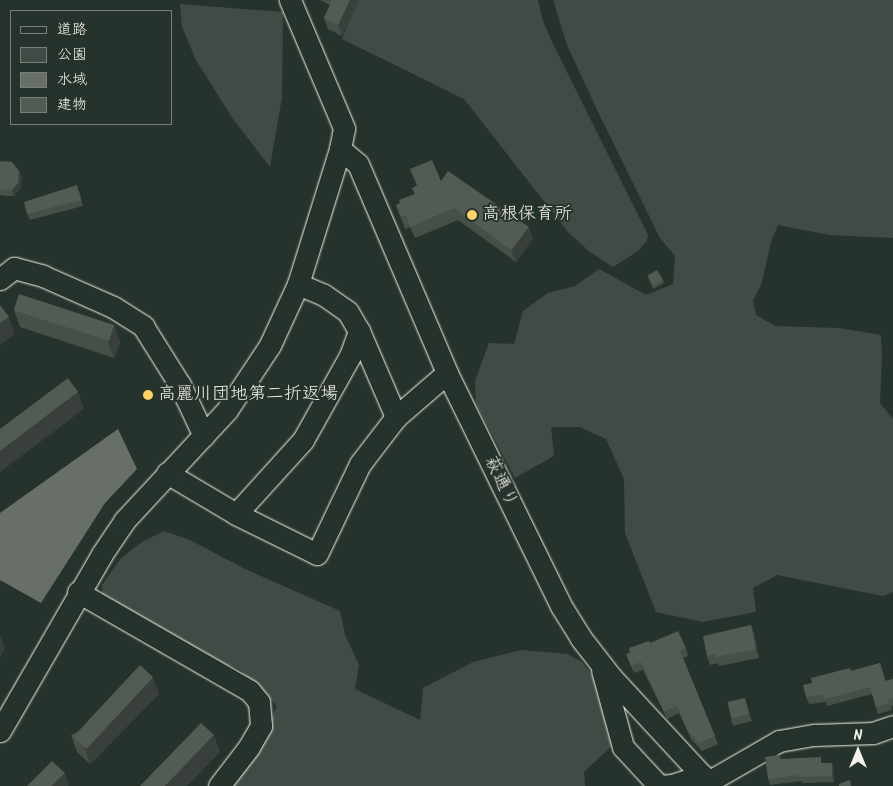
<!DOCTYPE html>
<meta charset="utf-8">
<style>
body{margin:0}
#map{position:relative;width:893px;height:786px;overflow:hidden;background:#26332d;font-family:Kalam,"Klee One",sans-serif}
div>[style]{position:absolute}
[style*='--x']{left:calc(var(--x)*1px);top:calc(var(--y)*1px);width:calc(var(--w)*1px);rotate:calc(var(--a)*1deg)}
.green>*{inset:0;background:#414b45}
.water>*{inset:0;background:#676f68}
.roads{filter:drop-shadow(0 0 1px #f4f1e8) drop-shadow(0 0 1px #f4f1e8)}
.minor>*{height:21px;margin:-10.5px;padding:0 10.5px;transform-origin:10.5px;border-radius:10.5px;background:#26332d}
.wall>*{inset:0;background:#474f49}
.shaded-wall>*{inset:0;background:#39403c}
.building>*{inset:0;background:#525c55;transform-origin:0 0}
.dots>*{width:14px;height:14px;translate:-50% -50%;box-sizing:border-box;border:2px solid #26332d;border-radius:50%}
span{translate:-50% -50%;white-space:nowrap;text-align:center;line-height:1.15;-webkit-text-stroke:4px #26332d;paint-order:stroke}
.poi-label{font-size:18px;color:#f4f1e8}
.left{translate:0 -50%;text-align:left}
.street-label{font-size:18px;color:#f4f1e8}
.legend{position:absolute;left:10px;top:10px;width:162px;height:115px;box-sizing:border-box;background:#26332d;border:1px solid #787f78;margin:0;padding:6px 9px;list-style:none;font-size:15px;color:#f4f1e8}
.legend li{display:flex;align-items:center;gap:10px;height:25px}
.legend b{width:25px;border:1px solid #787f78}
.north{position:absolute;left:833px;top:726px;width:50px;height:50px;-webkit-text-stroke:4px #26332d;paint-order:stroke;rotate:0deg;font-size:14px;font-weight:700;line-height:20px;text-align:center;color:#f4f1e8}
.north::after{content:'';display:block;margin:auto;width:18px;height:22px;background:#f4f1e8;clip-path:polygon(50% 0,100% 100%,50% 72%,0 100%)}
</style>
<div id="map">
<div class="green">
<i style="clip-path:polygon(358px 0,538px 0,543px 21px,553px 44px,648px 235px,647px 241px,638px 251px,613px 267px,590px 252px,568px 232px,464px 99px,342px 39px)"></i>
<i style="clip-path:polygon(553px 0,893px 0,893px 238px,830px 235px,778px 225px,772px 239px,761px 285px,753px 300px,756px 315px,775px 326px,838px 328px,881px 335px,882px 355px,880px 403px,893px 419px,893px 592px,883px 596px,777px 575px,753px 588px,756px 612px,703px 622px,656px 612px,625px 533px,624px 479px,606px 439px,580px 427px,551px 427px,554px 456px,515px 478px,476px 404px,475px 381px,489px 343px,514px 344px,523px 311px,548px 293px,575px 286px,599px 269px,646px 295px,673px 284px,675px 256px,660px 238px,599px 114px,567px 45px)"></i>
<i style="clip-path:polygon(180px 4px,283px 12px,282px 97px,270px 167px,233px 119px,196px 60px,182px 27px)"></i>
<i style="clip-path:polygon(164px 531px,190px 540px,243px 568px,340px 611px,345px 635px,359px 665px,355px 689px,420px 720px,423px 688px,473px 662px,521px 650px,567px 654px,581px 661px,603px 689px,614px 744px,584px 772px,585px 786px,228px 786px,260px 742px,277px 706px,239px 669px,187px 650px,103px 597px,102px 585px,121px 558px,142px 542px)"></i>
</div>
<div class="water">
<i style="clip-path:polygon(118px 429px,137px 469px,105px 503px,41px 603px,0 580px,0 513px)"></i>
</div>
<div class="roads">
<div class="minor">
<i style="--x:340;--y:149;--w:23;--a:40"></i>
<i style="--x:358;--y:164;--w:227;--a:66.9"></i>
<i style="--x:447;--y:373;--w:259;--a:63.9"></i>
<i style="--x:561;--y:606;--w:36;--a:58"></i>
<i style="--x:580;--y:637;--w:51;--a:52.2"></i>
<i style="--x:611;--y:677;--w:149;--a:47.2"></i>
<i style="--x:0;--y:279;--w:18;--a:-38"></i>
<i style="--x:14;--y:268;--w:30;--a:15"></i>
<i style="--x:43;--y:276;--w:77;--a:23.9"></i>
<i style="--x:113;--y:307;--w:36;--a:32"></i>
<i style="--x:143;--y:326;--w:70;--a:57.9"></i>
<i style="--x:180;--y:385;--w:56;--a:64.8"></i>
<i style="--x:298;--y:284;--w:28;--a:23"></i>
<i style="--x:324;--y:295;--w:29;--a:35"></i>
<i style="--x:348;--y:312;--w:22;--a:60"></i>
<i style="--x:359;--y:331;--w:94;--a:66.7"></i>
<i style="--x:167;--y:473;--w:80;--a:30.7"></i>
<i style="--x:236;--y:514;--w:90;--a:26.3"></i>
<i style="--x:317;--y:554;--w:100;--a:-64.5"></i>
<i style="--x:360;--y:464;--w:59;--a:-52.5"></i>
<i style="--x:396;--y:417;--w:67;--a:-40.8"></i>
<i style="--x:236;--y:514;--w:100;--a:-47.8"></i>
<i style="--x:303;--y:440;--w:96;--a:-60.8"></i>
<i style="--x:350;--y:356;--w:27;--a:-70"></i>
<i style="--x:78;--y:592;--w:198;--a:29.9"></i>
<i style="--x:250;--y:691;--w:14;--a:51"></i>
<i style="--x:259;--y:702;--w:24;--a:85"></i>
<i style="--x:261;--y:726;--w:24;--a:120"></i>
<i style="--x:249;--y:747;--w:49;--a:127.6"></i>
<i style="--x:602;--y:670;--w:80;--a:74.7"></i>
<i style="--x:623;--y:747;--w:53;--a:47.3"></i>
<i style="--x:659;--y:786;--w:13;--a:-4"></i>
<i style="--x:672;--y:785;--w:32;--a:-18"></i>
<i style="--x:0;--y:731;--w:204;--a:-60"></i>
<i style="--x:102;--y:554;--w:40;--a:-56"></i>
<i style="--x:124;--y:521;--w:151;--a:-47.1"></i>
<i style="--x:227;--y:410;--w:78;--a:-56.5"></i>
<i style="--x:270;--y:345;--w:67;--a:-65.3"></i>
<i style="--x:298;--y:284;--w:141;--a:-72.7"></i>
<i style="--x:340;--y:149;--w:21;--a:-79"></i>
<i style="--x:344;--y:128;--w:139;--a:-112.9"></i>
<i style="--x:708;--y:782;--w:82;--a:-30"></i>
<i style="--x:779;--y:741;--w:36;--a:-10"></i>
<i style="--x:814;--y:735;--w:59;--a:-1.9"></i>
<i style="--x:873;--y:733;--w:21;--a:-19"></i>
</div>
</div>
<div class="wall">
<i style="clip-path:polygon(320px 0,359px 0,342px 36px,328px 29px,324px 18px,330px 5px)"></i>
<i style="clip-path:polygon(0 162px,19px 171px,22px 177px,20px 189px,14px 196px,6px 196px,0 195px)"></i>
<i style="clip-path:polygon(410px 169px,441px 181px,533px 238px,516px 262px,458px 220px,415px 238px,410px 227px,405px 229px,396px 205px,400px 203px,414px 194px,417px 186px)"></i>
<i style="clip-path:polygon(79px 191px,83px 206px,30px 220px,27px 214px)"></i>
<i style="clip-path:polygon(647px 275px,663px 280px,664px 283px,653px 289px)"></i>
<i style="clip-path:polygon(14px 310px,114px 325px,120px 342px,114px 358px,20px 327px)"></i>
<i style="clip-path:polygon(751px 625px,754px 634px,759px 658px,719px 666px,718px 663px,710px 665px,707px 656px)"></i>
<i style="clip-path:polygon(650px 643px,686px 648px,688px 656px,683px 658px,718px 744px,702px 751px,691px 739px,679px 713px,667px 719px,643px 670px,634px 673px,626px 654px)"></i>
<i style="clip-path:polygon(880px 663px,886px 681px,893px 679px,893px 706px,891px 706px,892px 710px,878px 714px,872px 694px,827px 706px,826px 702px,809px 704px,806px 697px,852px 671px)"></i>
<i style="clip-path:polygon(159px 694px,90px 764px,77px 752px,71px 735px)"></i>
<i style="clip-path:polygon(747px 704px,752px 721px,733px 726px,731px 720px)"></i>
<i style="clip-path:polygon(779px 755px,781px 759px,823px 763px,832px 763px,834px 769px,834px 782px,802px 783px,801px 781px,770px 785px,768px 779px)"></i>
</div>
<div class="shaded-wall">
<i style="clip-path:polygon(350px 0,359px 0,342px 36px,338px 25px)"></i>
<i style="clip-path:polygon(19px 171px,22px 177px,20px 189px,14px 196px,12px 190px)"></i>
<i style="clip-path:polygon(529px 227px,533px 238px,516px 262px,511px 250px)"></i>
<i style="clip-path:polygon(9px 317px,15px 334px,0 345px,0 323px)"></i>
<i style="clip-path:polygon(114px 325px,120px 342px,114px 358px,108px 342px)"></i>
<i style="clip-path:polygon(78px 392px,84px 409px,0 472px,0 451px)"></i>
<i style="clip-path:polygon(751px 625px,754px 634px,759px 658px,756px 649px)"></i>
<i style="clip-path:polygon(0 635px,5px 648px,0 657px)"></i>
<i style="clip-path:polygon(153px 677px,159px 694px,90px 764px,84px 747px)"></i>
<i style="clip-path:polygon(745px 698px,747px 704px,752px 721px,749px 715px)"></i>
<i style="clip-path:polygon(214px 735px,220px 752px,187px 786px,165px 786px)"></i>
<i style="clip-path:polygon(832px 763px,834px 769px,834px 782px,832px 776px)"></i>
<i style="clip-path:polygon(65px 773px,69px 786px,52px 786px)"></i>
</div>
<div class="building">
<i style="clip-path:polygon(332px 0,350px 0,338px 25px,324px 18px)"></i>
<i style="clip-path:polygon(432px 160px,441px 181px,448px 171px,529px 227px,511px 250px,454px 208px,410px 227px,406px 215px,401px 217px,396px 205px,400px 203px,399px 200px,415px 194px,412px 188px,418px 185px,410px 169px)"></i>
<i style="clip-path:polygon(1px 161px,12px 162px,19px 171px,18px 183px,12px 190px,3px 190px,0 189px,0 162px)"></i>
<i style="clip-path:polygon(77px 185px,81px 200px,27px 214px,24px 202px)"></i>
<i style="left:657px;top:270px;width:12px;height:11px;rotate:59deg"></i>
<i style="left:19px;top:294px;width:100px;height:17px;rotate:18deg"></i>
<i style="clip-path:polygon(0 305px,9px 317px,0 323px)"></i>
<i style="clip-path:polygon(68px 378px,78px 392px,0 451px,0 429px)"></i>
<i style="clip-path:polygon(751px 625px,756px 649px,716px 657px,715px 654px,707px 656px,703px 636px)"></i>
<i style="clip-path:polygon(678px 631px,686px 648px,680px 651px,715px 736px,699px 743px,688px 731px,677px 706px,664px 711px,641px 662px,631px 666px,626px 654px,630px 653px,629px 648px,649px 641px,650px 643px)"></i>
<i style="clip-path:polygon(880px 663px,885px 681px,893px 679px,893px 698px,888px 699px,889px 703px,876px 707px,870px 687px,825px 699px,824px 695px,806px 697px,803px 685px,812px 683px,811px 678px,850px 668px,851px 671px)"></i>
<i style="left:140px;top:665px;width:18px;height:98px;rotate:43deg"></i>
<i style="left:745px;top:698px;width:17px;height:18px;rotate:77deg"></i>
<i style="clip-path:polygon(201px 723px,214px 735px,165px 786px,140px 786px)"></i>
<i style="clip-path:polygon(779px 755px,780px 759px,821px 757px,821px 763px,832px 763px,832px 776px,799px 777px,799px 775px,768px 779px,765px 757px)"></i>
<i style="clip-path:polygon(52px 761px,65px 773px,52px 786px,27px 786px)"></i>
<i style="clip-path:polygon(850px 780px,851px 786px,839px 786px,839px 784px)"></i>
</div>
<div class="dots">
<i style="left:472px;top:215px;background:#ffd166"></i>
<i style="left:148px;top:395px;background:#ffd166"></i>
</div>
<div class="poi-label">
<span class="left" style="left:482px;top:215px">高根保育所</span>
<span class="left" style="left:158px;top:395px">高麗川団地第二折返場</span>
</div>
<div class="street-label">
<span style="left:500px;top:482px;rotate:64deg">萩通り</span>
</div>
<ul class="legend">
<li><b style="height:6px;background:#26332d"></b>道路</li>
<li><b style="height:14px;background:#414b45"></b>公園</li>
<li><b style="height:14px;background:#676f68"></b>水域</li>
<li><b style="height:14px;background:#525c55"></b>建物</li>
</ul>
<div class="north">N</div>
</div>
